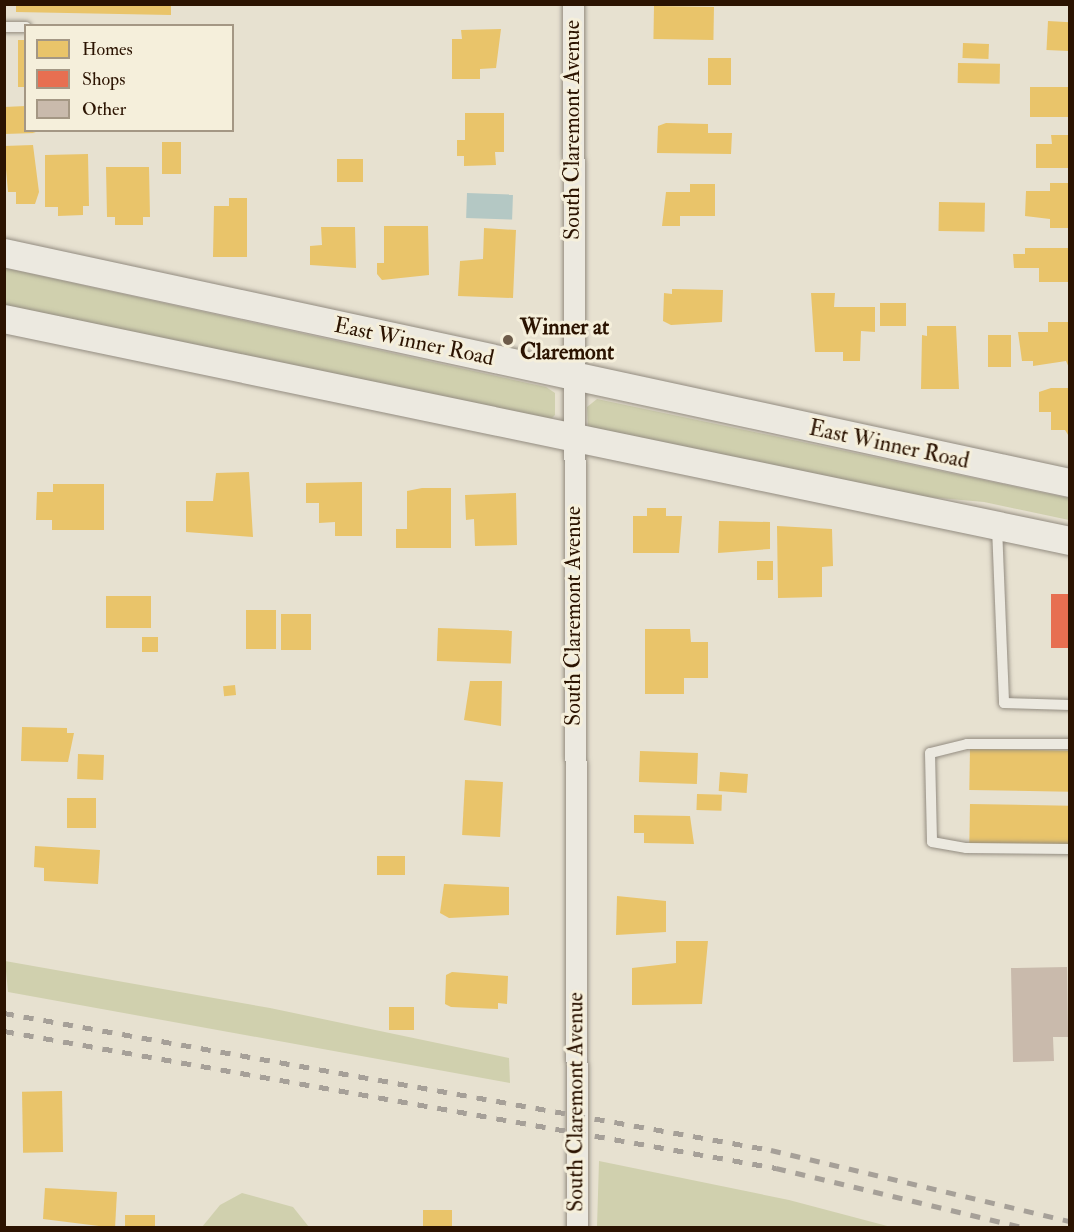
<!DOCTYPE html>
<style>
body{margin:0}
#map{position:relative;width:1074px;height:1232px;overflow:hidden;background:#e7e1d0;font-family:"IM FELL Double Pica",serif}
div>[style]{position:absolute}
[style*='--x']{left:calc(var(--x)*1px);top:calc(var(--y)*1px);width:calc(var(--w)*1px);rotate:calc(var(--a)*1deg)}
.green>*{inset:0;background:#d0d0ae}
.water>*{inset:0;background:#b4c8c4;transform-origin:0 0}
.homes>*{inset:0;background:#e9c46a;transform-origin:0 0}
.shops>*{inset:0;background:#e76f51;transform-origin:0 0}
.building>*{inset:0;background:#c9baac}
.roads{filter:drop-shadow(0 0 2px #938c81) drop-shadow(0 0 2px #938c81)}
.lane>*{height:10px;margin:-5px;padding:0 5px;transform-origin:5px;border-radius:5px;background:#ece9e0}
.street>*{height:21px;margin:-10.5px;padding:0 10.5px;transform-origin:10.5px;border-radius:10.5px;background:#ece9e0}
.secondary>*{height:28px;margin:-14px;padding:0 14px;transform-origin:14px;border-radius:14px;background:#ece9e0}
.rail>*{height:4.5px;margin-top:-2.25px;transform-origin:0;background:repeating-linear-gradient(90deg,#a6a098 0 10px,transparent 0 20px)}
.dots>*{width:16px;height:16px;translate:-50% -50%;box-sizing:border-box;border:3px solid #f5efdb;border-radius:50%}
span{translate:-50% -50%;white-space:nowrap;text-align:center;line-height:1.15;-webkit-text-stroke:6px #f5efdb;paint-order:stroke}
.street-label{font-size:22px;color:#2b1301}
.poi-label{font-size:22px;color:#2b1301;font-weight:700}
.left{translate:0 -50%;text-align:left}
.frame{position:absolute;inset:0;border:6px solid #2b1301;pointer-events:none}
.legend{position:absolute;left:24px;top:24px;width:210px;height:108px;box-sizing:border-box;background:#f5efdb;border:2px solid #a49784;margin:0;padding:8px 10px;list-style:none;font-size:18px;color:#2b1301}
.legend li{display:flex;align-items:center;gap:12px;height:30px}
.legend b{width:30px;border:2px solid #a49784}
</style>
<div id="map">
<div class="green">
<i style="clip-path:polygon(5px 268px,546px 387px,555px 393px,555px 415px,548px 422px,5px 308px)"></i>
<i style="clip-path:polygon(597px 399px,1069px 498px,1069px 520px,984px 502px,871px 492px,598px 434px,588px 426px,587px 407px)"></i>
<i style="clip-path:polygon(5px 961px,270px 1008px,509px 1058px,510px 1083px,8px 992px)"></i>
<i style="clip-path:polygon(599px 1161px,789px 1200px,891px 1227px,597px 1227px)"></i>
<i style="clip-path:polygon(242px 1193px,293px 1207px,309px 1227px,202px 1227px,220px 1205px)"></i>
</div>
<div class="water">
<i style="left:467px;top:193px;width:46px;height:25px;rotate:2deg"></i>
</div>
<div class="homes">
<i style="clip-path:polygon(16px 5px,171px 5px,171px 15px,16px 12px)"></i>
<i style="left:654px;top:6px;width:60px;height:33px;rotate:1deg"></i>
<i style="left:1048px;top:21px;width:22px;height:29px;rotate:3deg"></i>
<i style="clip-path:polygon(501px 29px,496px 68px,480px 69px,480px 79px,452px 79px,452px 39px,462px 39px,461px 30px)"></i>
<i style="left:18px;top:40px;width:8px;height:47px"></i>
<i style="left:963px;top:43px;width:26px;height:15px;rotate:2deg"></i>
<i style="left:708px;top:58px;width:23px;height:27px"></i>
<i style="left:958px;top:63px;width:42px;height:20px;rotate:1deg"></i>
<i style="left:1030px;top:87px;width:40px;height:30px"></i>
<i style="clip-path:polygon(26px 106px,26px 130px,36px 133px,4px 134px,4px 107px)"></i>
<i style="clip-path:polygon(465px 113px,504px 113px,504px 152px,495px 152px,496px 165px,464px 166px,464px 156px,457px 156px,457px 140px,465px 140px)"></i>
<i style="clip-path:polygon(666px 123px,708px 124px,708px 133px,732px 133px,731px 154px,657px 153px,658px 126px)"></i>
<i style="clip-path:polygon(1051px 135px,1070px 135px,1070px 168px,1036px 168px,1036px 144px,1052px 144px)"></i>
<i style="left:162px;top:142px;width:19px;height:32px"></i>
<i style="clip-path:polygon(33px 145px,39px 192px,35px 204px,16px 204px,16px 192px,8px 192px,4px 146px)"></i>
<i style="clip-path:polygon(88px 154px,89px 206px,83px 206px,83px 215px,58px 216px,58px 207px,45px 207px,45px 155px)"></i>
<i style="left:337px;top:159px;width:26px;height:23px"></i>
<i style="clip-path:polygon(106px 167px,149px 167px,150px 217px,143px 217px,143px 225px,115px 225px,115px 217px,107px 217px)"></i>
<i style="clip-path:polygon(1050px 183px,1070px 183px,1070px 228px,1050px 228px,1050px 219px,1025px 216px,1026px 191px,1050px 191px)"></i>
<i style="clip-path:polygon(690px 184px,715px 184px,715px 216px,680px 216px,680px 226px,662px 226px,666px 192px,690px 192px)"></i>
<i style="clip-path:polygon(229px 198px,247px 198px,247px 257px,213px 257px,214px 206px,229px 206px)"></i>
<i style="left:939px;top:202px;width:46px;height:29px;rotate:1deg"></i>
<i style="clip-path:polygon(384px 226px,428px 226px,429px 275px,382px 280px,377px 274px,377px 263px,384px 263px)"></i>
<i style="clip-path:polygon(321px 227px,355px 227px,356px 268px,310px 265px,310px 246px,322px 245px)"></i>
<i style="clip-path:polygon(484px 228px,516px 230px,513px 298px,458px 296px,460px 261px,483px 259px)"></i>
<i style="clip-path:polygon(1025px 248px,1070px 248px,1070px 282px,1039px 282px,1039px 268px,1014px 268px,1013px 254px,1025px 254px)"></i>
<i style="clip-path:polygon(672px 289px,723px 290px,722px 322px,671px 325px,663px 321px,664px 293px,672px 294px)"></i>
<i style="clip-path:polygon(811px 293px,835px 293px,834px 307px,875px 307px,875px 332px,861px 331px,860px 361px,843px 361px,843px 352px,815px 352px)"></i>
<i style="left:880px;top:303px;width:26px;height:23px"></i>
<i style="clip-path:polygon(1048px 322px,1070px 322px,1070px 370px,1066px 361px,1033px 366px,1033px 361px,1022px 361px,1018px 332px,1048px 332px)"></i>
<i style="clip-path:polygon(927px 326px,956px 326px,959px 389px,921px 389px,922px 335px,927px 336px)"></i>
<i style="left:988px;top:335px;width:23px;height:32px"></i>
<i style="clip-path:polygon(1051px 388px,1070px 388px,1070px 438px,1065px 430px,1051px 430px,1051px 412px,1039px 412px,1039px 392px)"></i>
<i style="clip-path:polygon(249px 472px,253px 537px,186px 532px,186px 501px,213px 501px,216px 473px)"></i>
<i style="clip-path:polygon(362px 482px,362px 536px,335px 536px,335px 522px,319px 523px,319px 503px,306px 503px,306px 483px)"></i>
<i style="clip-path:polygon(53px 484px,104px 484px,104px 530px,52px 530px,52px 520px,36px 520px,37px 492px,53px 492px)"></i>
<i style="clip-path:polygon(422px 488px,451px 488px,451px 548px,396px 548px,396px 529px,407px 529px,407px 491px)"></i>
<i style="clip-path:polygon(516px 493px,517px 545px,475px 546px,474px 519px,466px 520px,465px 495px)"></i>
<i style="clip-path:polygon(647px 508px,666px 508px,666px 516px,682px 516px,679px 553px,633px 553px,633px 516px,647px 516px)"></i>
<i style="clip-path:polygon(719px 521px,770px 522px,770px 549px,718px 553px)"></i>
<i style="clip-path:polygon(777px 526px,832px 529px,833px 566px,822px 567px,822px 597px,778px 598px)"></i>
<i style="left:757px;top:561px;width:16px;height:19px"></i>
<i style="left:106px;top:596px;width:45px;height:32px"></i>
<i style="left:246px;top:610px;width:30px;height:39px"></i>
<i style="left:311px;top:614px;width:36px;height:30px;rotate:90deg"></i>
<i style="left:438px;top:628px;width:74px;height:33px;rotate:2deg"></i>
<i style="clip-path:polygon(645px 629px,690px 629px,691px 642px,708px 642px,708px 678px,684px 678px,684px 694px,645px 694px)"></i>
<i style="left:142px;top:637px;width:16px;height:15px"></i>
<i style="clip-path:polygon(470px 681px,502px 681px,501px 726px,464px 720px)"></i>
<i style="left:235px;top:685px;width:10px;height:12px;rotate:84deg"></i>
<i style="clip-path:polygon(22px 727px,67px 728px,67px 733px,74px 733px,68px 762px,21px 761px)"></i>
<i style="left:970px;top:749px;width:100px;height:41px;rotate:1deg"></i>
<i style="left:640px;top:751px;width:58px;height:31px;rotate:2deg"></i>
<i style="left:78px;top:754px;width:26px;height:25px;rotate:2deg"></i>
<i style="left:720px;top:772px;width:28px;height:19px;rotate:4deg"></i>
<i style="left:465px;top:780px;width:38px;height:55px;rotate:3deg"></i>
<i style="left:697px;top:794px;width:25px;height:16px;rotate:2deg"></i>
<i style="left:67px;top:798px;width:29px;height:30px"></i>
<i style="left:970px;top:804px;width:100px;height:41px;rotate:1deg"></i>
<i style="clip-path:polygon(634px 815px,690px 816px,694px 844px,644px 843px,644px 833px,634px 833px)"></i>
<i style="clip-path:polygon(35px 846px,100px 850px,98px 884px,44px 881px,44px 868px,34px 867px)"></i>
<i style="left:377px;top:856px;width:28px;height:19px"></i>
<i style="clip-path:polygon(444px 884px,509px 887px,509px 915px,449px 918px,440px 913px)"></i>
<i style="clip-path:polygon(617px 896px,666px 901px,666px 932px,616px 935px)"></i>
<i style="clip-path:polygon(676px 941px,708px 941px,702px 1004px,632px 1005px,632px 968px,676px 963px)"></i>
<i style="clip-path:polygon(452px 972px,508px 976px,507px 1004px,498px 1003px,498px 1009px,451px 1007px,445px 1004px,446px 975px)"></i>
<i style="left:389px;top:1007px;width:25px;height:23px"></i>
<i style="left:62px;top:1091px;width:61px;height:40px;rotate:89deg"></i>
<i style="clip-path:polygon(45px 1188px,117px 1192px,115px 1228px,43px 1219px)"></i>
<i style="left:452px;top:1210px;width:18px;height:29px;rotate:90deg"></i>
<i style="left:125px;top:1215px;width:30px;height:13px"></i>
</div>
<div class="shops">
<i style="left:1051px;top:594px;width:19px;height:54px"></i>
</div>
<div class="building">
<i style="clip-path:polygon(1067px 967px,1068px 1037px,1053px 1037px,1054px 1061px,1013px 1062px,1011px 968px)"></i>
</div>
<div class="roads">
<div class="lane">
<i style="--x:4;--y:27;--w:22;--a:0"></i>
<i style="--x:997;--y:527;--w:176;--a:87.7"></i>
<i style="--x:1004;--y:703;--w:66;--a:1.7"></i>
<i style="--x:1070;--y:744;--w:103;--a:180"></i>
<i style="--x:967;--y:744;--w:38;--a:166"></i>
<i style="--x:930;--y:753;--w:89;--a:88.7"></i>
<i style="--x:932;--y:842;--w:35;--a:10"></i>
<i style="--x:966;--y:848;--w:104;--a:0.6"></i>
</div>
<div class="street">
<i style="--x:573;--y:4;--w:1224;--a:89.81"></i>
</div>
<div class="secondary">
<i style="--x:4;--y:253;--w:1091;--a:12.18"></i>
<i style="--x:4;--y:319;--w:1089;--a:11.76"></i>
</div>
</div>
<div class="rail">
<i style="--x:4;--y:1013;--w:779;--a:10.13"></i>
<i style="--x:771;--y:1150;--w:307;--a:13.4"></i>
<i style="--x:4;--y:1031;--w:784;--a:10.06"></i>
<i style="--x:776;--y:1168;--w:257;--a:13.5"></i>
</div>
<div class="dots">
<i style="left:508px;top:340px;background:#6d5b49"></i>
</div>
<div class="street-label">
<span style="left:573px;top:130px;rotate:-90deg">South Claremont Avenue</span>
<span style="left:414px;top:342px;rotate:12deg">East Winner Road</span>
<span style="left:889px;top:445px;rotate:12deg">East Winner Road</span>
<span style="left:574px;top:616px;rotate:-90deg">South Claremont Avenue</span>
<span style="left:576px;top:1102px;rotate:-90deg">South Claremont Avenue</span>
</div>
<div class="poi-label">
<span class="left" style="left:520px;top:340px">Winner at<br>Claremont</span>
</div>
<div class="frame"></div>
<ul class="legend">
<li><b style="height:16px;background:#e9c46a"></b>Homes</li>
<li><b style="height:16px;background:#e76f51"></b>Shops</li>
<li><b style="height:16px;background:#c9baac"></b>Other</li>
</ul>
</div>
